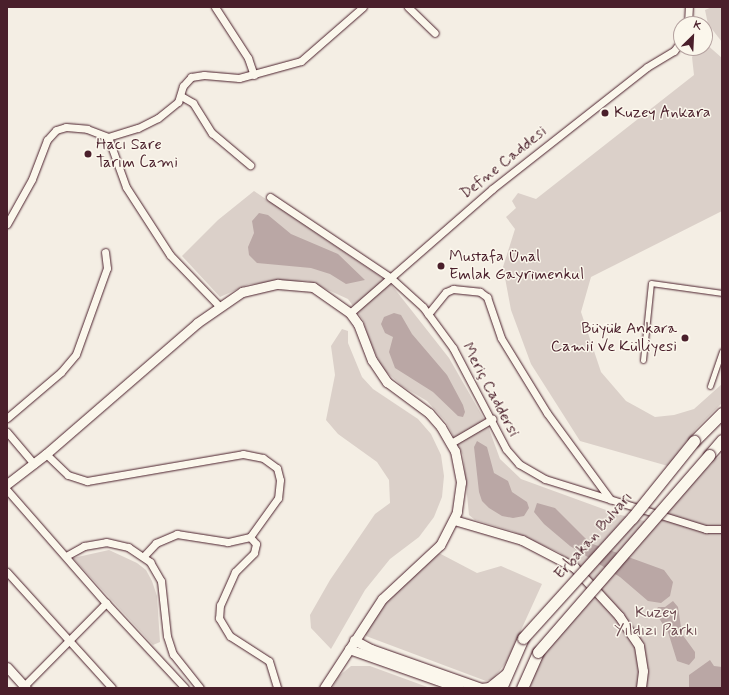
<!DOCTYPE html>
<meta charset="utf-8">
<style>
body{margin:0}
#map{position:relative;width:729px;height:695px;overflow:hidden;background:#f4eee4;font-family:Mynerve,sans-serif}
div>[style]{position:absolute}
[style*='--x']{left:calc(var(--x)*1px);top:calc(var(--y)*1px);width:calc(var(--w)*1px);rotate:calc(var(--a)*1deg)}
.green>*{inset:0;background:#dbd0c9}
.water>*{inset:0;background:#baa7a5}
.roads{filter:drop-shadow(0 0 1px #4a1f2b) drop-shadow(0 0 1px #4a1f2b)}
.pedestrian>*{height:5px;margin:-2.5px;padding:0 2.5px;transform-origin:2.5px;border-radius:2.5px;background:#fbf7ec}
.minor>*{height:7px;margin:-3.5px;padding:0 3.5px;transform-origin:3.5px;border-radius:3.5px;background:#fbf7ec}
.tertiary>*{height:9px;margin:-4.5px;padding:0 4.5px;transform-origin:4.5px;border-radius:4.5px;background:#fbf7ec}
.trunk>*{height:11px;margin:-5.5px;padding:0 5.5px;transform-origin:5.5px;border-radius:5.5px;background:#fbf7ec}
.bridges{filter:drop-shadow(0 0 1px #4a1f2b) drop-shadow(0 0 1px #4a1f2b)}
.trunk-bridge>*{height:11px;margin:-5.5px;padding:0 5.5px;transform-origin:5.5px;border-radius:5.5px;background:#fbf7ec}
.dots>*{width:11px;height:11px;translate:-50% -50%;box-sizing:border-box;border:2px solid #fbf7ec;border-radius:50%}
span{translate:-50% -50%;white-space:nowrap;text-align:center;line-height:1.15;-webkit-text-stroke:3px #fbf7ec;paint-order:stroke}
.poi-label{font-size:16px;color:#4a1f2b}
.left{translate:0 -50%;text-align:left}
.right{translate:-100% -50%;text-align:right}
.street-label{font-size:16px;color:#4a1f2b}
.park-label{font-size:16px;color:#6e4b52}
.frame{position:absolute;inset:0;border:8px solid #4a1f2b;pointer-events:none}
.north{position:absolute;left:673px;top:16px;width:40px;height:40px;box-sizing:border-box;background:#fbf7ec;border:1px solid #b4a19f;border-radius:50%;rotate:24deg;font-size:11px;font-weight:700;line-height:16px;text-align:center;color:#4a1f2b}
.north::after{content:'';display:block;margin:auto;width:14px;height:18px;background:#4a1f2b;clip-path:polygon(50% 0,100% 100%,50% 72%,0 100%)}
</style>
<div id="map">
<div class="green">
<i style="clip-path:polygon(712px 7px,722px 7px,722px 42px,708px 24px,705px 10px)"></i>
<i style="clip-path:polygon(705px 43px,722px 58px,722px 211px,591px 277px,581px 312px,601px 372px,626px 401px,637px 407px,655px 417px,674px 415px,694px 409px,722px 384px,722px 403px,696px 429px,668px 466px,580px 441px,531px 364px,511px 310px,503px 267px,515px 229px,506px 217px,516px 208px,512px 201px,518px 193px,536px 199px,694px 75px,692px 57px,699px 48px,705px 48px)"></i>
<i style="clip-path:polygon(254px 191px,390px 283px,449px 358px,488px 426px,500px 459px,521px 479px,617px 514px,656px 524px,680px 492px,722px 454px,722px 688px,528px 688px,547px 648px,599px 587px,560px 553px,512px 531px,475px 520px,469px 515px,463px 455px,446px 422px,427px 401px,402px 386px,382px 368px,368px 337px,363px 320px,348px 299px,308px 281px,249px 284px,220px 297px,182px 256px,218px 220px)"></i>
<i style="clip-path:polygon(342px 329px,348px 331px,348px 343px,362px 377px,373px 389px,418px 419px,431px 434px,441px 455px,444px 476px,442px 497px,434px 517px,419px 537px,390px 559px,365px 590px,331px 649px,311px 628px,310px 615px,330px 580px,375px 514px,390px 503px,389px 480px,377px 462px,338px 434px,326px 420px,335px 375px,331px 346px)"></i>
<i style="clip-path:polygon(109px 550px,137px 563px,146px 570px,152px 581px,157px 596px,160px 642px,153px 645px,73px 558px)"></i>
<i style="clip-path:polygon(437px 552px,477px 573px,501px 566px,542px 584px,507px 661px,493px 679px,486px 681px,366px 636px,364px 632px,380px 600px)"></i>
<i style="clip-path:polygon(351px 666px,370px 666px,430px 688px,332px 688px,339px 676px)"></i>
</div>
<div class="water">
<i style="clip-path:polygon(259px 213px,268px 215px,291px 234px,338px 254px,365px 280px,346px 284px,330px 274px,311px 268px,257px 263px,249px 255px,248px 247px,254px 233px,252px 221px)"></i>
<i style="clip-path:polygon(394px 313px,401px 315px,412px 334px,447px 375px,463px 405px,465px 412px,463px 417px,458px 416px,433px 392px,395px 368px,389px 352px,393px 337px,385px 333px,381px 324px,384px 317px)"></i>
<i style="clip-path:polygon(477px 441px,487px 447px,494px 473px,508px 481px,512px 492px,527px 502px,529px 508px,524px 516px,513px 518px,502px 516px,489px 508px,482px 501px,479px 492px,474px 447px)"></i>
<i style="clip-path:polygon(537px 503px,555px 508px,590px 543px,664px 570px,673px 582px,670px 596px,661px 603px,648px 601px,620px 577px,570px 546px,544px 524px,534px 512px)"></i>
<i style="clip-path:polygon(673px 601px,678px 607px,682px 634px,695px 652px,695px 658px,689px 665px,677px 661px,668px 632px,655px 612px,658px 607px,665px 607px)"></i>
<i style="clip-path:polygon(710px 660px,714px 666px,722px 667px,722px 688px,689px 688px,689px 675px)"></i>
</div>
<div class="roads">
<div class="pedestrian">
<i style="--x:643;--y:360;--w:77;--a:-84.1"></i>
<i style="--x:651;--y:283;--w:72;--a:8"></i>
<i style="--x:710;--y:386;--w:37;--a:-71"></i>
</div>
<div class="minor">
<i style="--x:215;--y:7;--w:61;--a:57.1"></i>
<i style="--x:248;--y:58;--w:18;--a:71"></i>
<i style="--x:408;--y:7;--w:37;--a:44"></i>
<i style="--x:688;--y:24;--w:17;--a:-87"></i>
<i style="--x:181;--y:96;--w:14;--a:30"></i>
<i style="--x:193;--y:103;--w:36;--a:58"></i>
<i style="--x:212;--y:133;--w:50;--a:40.1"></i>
<i style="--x:108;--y:137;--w:53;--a:70.2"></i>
<i style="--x:126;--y:187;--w:81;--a:57.1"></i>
<i style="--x:170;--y:255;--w:71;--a:46.1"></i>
<i style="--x:270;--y:197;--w:146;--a:33.8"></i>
<i style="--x:391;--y:278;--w:43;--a:42.2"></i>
<i style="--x:423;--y:307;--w:51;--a:53.8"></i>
<i style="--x:453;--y:348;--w:114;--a:62.3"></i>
<i style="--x:506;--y:449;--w:20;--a:49"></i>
<i style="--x:519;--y:464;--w:30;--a:30"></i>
<i style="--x:545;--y:479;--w:169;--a:17.3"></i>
<i style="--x:706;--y:529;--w:16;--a:0"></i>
<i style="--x:7;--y:224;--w:51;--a:-60.9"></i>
<i style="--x:32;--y:179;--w:42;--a:-69"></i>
<i style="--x:47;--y:140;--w:13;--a:-48"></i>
<i style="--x:56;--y:130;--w:10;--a:-17"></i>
<i style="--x:66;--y:127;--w:21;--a:5"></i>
<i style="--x:87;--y:129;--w:22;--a:21"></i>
<i style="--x:108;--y:137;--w:31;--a:-17"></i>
<i style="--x:138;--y:128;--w:22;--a:-27"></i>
<i style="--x:158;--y:118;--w:26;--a:-39"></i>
<i style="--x:178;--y:102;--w:17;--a:-73"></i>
<i style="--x:183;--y:86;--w:12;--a:-48"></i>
<i style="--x:191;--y:77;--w:13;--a:-9"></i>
<i style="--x:204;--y:75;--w:35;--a:5"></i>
<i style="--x:239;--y:78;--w:64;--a:-15.3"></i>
<i style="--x:301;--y:61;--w:82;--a:-41.1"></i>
<i style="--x:350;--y:313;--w:189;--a:-41.1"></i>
<i style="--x:492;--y:189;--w:197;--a:-38.2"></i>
<i style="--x:647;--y:67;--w:31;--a:-31"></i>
<i style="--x:674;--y:51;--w:12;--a:-55"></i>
<i style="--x:428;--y:314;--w:28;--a:-51"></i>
<i style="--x:446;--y:292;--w:8;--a:-23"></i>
<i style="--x:453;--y:289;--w:27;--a:6"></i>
<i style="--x:480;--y:292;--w:9;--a:36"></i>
<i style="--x:487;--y:297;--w:43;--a:71.1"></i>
<i style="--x:501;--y:338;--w:88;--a:58.5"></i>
<i style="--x:547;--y:413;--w:107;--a:53.8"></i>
<i style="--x:7;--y:418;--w:71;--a:-40.4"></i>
<i style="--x:61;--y:372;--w:23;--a:-50"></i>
<i style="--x:76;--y:354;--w:91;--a:-70.2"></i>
<i style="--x:107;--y:268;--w:16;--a:-97"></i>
<i style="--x:7;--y:432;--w:42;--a:49.8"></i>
<i style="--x:451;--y:443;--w:48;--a:-30.3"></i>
<i style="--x:46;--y:454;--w:30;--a:44"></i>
<i style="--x:68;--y:475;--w:20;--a:18"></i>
<i style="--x:87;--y:481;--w:158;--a:-9.8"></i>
<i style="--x:243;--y:454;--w:20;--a:11"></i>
<i style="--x:263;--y:458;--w:17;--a:36"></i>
<i style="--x:277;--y:468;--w:12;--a:76"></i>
<i style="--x:280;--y:480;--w:18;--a:96"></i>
<i style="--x:278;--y:498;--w:48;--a:125.7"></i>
<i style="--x:250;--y:537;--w:23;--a:167"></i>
<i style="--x:228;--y:542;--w:52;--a:-171.1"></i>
<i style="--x:177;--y:534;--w:23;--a:157"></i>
<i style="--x:156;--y:543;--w:18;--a:133"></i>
<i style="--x:7;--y:490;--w:150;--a:48.8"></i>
<i style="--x:106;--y:603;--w:116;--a:47.1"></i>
<i style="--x:250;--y:537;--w:9;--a:49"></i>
<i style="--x:256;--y:544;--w:9;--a:103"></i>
<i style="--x:254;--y:553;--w:27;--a:135"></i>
<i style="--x:235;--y:572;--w:36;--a:114"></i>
<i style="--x:220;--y:605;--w:13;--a:94"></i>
<i style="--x:219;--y:618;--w:21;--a:59"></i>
<i style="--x:230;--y:636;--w:46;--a:32.7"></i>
<i style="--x:269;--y:661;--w:28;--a:73"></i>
<i style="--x:66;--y:556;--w:21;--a:-29"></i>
<i style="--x:84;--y:546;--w:22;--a:-10"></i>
<i style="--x:106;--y:542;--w:23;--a:13"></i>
<i style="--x:128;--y:547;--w:27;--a:34"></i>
<i style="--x:150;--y:562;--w:22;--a:60"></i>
<i style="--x:161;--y:581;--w:55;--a:83.8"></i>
<i style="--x:167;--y:636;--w:19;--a:72"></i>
<i style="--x:173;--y:654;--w:43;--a:51.5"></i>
<i style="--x:7;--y:572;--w:156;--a:47.8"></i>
<i style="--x:24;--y:686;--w:117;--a:-45.3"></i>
</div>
<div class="tertiary">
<i style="--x:7;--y:484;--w:49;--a:-37.6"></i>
<i style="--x:46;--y:454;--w:200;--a:-40.9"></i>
<i style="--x:197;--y:323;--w:55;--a:-34.6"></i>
<i style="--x:242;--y:292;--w:37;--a:-13"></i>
<i style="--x:278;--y:284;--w:35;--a:5"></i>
<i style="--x:313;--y:287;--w:45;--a:35.1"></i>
<i style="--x:350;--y:313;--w:14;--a:54"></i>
<i style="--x:358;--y:324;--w:39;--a:69"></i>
<i style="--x:372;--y:360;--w:27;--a:56"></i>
<i style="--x:387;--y:382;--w:52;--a:36.4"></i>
<i style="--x:429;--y:413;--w:18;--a:49"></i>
<i style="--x:441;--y:427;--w:28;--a:60"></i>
<i style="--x:455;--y:451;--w:32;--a:79"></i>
<i style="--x:461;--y:482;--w:30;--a:98"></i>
<i style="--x:457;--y:512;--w:37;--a:117"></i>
<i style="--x:440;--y:545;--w:79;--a:137"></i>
<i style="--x:382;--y:599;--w:106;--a:123.1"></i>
<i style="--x:454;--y:520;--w:71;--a:16.4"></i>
<i style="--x:522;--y:540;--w:59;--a:27.4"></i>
<i style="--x:574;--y:567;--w:67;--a:47.4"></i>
<i style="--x:619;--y:616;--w:36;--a:56"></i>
<i style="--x:639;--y:646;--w:25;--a:81"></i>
<i style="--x:643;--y:671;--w:17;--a:97"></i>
<i style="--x:354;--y:640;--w:19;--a:28"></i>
<i style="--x:371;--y:649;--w:117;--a:19.5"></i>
<i style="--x:349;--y:649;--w:117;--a:19.5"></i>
<i style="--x:7;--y:667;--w:28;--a:48"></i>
<i style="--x:481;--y:688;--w:8;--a:-7"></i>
<i style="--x:489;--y:687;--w:22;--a:-39"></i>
</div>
<div class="trunk">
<i style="--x:694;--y:441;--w:40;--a:-45"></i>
<i style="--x:709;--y:455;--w:20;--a:-49"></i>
<i style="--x:501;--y:688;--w:55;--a:-66.3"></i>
<i style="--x:522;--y:688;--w:39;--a:-66"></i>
</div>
</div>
<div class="bridges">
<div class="trunk-bridge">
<i style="--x:523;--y:638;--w:162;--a:-47.8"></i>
<i style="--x:632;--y:518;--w:99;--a:-51.2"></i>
<i style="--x:538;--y:652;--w:261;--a:-49"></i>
</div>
</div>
<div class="dots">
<i style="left:605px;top:113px;background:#4a1f2b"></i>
<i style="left:88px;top:154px;background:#4a1f2b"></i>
<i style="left:441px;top:266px;background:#4a1f2b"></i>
<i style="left:685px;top:338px;background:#4a1f2b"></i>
</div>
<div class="poi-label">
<span class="left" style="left:614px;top:113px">Kuzey Ankara</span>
<span class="left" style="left:96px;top:154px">Hacı Sare<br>Tarım Cami</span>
<span class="left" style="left:449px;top:266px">Mustafa Ünal<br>Emlak Gayrimenkul</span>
<span class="right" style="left:677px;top:338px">Büyük Ankara<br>Camii Ve Külliyesi</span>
</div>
<div class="street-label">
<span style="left:504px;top:163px;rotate:-39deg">Defne Caddesi</span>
<span style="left:490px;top:390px;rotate:62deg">Meriç Caddersi</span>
<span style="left:594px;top:536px;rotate:-49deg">Erbakan Bulvarı</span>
</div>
<div class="park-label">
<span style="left:656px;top:622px">Kuzey<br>Yıldızı Parkı</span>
</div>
<div class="frame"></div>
<div class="north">K</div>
</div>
